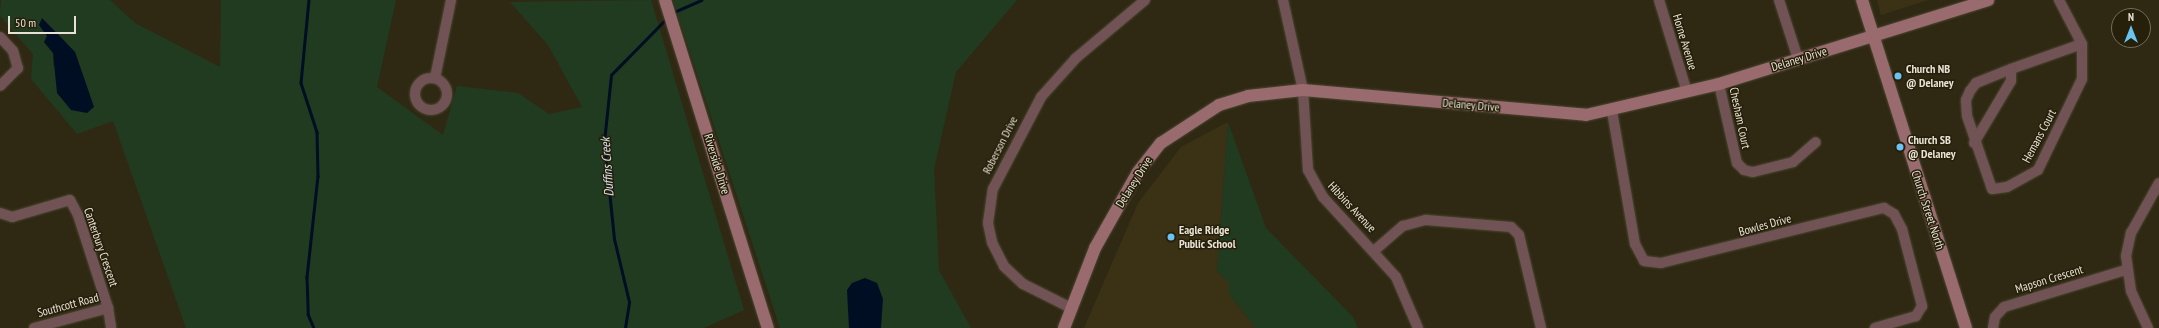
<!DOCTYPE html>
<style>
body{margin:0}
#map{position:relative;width:2159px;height:328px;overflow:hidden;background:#2f2913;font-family:"PT Sans Narrow",sans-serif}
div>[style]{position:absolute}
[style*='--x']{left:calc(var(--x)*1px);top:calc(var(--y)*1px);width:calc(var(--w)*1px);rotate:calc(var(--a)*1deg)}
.built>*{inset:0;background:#3b3216}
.green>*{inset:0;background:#213b20}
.water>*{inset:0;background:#000e23}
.stream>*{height:2.5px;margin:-1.25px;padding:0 1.25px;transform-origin:1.25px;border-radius:1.25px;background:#000e23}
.roads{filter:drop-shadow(0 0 1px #4c4732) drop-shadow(0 0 1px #4c4732)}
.street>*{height:10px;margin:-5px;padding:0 5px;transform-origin:5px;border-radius:5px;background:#715355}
.street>.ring{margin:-5px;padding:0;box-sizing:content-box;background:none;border:10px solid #715355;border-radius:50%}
.secondary>*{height:12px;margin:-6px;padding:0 6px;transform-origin:6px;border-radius:6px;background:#996a6e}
.dots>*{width:11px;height:11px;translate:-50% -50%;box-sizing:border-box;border:2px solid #261f0a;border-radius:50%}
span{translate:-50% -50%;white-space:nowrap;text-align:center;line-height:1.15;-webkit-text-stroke:3px #261f0a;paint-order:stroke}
.street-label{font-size:12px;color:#e7e2d5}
.poi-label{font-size:12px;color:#e7e2d5;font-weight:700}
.left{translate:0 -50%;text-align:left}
.water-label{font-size:13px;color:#d5e3f1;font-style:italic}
.north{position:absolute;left:2111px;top:8px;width:40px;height:40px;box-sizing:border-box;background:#261f0a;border:1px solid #736d5b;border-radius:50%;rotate:0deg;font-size:11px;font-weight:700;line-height:16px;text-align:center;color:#e7e2d5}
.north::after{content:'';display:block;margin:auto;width:14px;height:18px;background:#6bc3f2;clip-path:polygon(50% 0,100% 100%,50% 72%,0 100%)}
.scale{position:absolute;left:8px;top:16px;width:68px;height:18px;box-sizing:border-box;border:2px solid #e7e2d5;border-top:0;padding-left:5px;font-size:12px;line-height:14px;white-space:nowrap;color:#e7e2d5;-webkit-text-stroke:3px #261f0a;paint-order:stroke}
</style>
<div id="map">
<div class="built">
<i style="clip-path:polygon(1877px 0,1928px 0,1881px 15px)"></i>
<i style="clip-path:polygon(1228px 122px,1217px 271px,1229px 283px,1229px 294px,1256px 328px,1084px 328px,1138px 203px,1181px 147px)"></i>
</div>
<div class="green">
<i style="clip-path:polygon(evenodd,110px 0,135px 23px,220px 67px,221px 0,396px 0,377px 87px,443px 135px,457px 86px,518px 93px,549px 114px,582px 107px,548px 45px,510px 2px,651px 0,744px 310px,704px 328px,186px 328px,113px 121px,77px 134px,31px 79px,33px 54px,0 16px,1px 0,110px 0,42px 18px,75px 52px,94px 107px,53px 65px,53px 53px,44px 42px,47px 36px,42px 18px)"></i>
<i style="clip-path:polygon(673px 0,1017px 0,956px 72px,934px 169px,939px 270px,971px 328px,780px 328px)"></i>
<i style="clip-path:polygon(1228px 122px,1266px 228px,1353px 317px,1358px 328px,1256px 328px,1229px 294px,1229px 283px,1217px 271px)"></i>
</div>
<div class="water">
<i style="clip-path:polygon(42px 18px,75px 52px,94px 107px,87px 113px,71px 110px,57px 93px,53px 53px,44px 42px,47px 36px,39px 25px)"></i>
<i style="clip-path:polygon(865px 278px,877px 283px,883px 299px,881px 328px,849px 328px,847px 290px,852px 283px)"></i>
</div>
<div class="stream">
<i style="--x:309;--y:0;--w:83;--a:95.5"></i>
<i style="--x:301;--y:83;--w:52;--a:71.9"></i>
<i style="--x:317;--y:132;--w:44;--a:88.7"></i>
<i style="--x:318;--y:176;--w:102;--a:96.2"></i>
<i style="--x:307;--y:277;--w:37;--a:88"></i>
<i style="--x:308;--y:314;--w:15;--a:67"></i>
<i style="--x:672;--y:13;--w:32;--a:-24"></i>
<i style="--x:625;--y:328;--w:26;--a:-81"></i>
<i style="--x:629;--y:302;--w:65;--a:-103.4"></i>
<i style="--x:614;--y:239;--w:98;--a:-95.9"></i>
<i style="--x:604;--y:142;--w:67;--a:-84"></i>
<i style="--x:611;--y:75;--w:80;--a:-45.5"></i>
</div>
<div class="roads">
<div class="street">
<i style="--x:1283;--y:0;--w:92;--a:77.5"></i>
<i style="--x:1303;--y:90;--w:80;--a:86.4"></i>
<i style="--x:1308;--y:170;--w:31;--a:61"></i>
<i style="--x:1323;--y:197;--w:108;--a:47.6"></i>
<i style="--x:1396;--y:277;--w:56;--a:66.7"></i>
<i style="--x:1659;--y:0;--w:96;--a:73.1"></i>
<i style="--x:1779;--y:0;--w:62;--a:72.1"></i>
<i style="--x:2059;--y:0;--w:50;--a:62.4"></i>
<i style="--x:2082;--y:44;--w:35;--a:90"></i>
<i style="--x:2082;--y:79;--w:101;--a:115.8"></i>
<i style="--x:2038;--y:170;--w:35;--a:151"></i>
<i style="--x:2007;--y:187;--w:15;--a:172"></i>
<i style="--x:1992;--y:189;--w:77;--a:-108.9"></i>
<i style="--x:1967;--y:116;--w:16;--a:-94"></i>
<i style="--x:1966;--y:100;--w:10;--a:-66"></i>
<i style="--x:1970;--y:91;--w:10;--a:-53"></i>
<i style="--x:1976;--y:83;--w:38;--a:-22"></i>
<i style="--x:2011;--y:69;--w:75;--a:-19.4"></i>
<i style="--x:0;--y:37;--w:19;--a:47"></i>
<i style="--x:13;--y:51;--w:18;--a:74"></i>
<i style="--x:18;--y:68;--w:25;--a:135"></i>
<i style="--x:435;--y:78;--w:80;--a:-78.4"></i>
<i class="ring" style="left:415px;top:78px;width:22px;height:22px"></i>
<i style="--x:1719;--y:84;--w:81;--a:77.2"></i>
<i style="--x:1737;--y:163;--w:10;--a:45"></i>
<i style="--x:1744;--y:170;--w:9;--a:13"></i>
<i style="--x:1753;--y:172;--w:41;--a:-14"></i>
<i style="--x:1793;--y:162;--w:30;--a:-41"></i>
<i style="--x:1612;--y:111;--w:135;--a:80.2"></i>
<i style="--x:1635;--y:244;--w:19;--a:62"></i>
<i style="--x:1644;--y:261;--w:17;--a:7"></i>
<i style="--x:1661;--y:263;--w:230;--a:-13.9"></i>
<i style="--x:1884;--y:208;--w:12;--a:31"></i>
<i style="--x:1894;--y:214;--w:17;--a:62"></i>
<i style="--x:1902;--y:229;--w:80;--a:75.4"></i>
<i style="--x:1922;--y:306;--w:12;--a:121"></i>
<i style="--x:1916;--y:316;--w:43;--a:163.7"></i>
<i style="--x:1974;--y:143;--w:72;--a:-59.2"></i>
<i style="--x:2011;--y:81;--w:12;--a:-90"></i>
<i style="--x:0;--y:213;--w:13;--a:18"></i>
<i style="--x:12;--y:217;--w:60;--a:-16.3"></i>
<i style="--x:70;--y:200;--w:17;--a:62"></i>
<i style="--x:78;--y:215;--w:98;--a:72.1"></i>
<i style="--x:108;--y:308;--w:20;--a:81"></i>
<i style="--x:1375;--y:250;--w:37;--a:-41"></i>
<i style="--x:1403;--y:226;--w:24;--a:-15"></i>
<i style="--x:1426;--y:220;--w:85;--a:4.7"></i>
<i style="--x:1511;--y:227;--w:11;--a:45"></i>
<i style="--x:1519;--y:235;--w:96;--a:76.7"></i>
<i style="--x:1071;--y:308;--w:54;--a:-153.4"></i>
<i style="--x:1023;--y:284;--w:26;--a:-137"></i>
<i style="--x:1004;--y:266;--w:27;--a:-117"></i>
<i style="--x:992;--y:242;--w:19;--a:-102"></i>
<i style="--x:988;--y:223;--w:34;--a:-82"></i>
<i style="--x:993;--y:189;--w:104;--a:-62.4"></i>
<i style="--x:1041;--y:97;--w:52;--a:-48.1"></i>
<i style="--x:1076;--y:58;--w:90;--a:-40"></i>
<i style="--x:34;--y:328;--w:77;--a:-15.1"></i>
<i style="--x:1993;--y:328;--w:11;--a:-80"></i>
<i style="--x:1995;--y:317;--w:13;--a:-48"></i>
<i style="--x:2004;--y:307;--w:127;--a:-16.9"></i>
<i style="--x:2148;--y:328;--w:41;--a:-114.7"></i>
<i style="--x:2131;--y:291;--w:35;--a:-98"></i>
<i style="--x:2126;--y:256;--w:24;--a:-78"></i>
<i style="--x:2131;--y:233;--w:57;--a:-60.8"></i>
</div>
<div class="secondary">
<i style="--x:665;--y:0;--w:344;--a:72.6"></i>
<i style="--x:1862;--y:0;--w:344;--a:72.4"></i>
<i style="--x:1064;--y:328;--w:86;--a:-68.8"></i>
<i style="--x:1095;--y:248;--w:87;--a:-60.5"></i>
<i style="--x:1138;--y:172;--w:37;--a:-52"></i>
<i style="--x:1161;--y:143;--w:69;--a:-33.2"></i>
<i style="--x:1219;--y:105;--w:30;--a:-17"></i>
<i style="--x:1248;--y:96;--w:55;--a:-6.2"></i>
<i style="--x:1303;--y:90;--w:284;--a:5"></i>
<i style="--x:1586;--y:115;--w:137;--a:-13.1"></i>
<i style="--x:1719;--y:84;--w:282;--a:-17.3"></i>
</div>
</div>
<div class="dots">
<i style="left:1898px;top:76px;background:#6bc3f2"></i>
<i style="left:1900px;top:147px;background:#6bc3f2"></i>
<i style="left:1171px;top:237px;background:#6bc3f2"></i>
</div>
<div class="street-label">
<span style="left:1685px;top:42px;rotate:73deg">Horne Avenue</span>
<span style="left:1799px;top:59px;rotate:-17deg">Delaney Drive</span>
<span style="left:1471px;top:105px;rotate:5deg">Delaney Drive</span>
<span style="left:1740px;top:118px;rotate:78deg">Chesham Court</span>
<span style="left:2039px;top:136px;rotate:-62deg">Hemans Court</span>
<span style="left:1000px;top:145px;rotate:-63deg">Roberson Drive</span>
<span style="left:717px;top:164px;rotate:73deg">Riverside Drive</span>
<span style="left:1134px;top:182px;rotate:-58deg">Delaney Drive</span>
<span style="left:1352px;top:207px;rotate:47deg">Hibbins Avenue</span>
<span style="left:1928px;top:210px;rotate:72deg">Church Street North</span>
<span style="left:1765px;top:225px;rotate:-15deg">Bowles Drive</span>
<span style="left:101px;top:247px;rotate:71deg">Canterbury Crescent</span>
<span style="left:2049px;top:279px;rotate:-17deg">Mapson Crescent</span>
<span style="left:68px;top:305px;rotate:-15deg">Southcott Road</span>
</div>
<div class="poi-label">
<span class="left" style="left:1906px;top:76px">Church NB<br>@ Delaney</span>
<span class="left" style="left:1908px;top:147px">Church SB<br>@ Delaney</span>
<span class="left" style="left:1179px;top:237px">Eagle Ridge<br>Public School</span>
</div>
<div class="water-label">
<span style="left:608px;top:167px;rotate:-94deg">Duffins Creek</span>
</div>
<div class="north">N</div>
<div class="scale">50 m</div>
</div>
